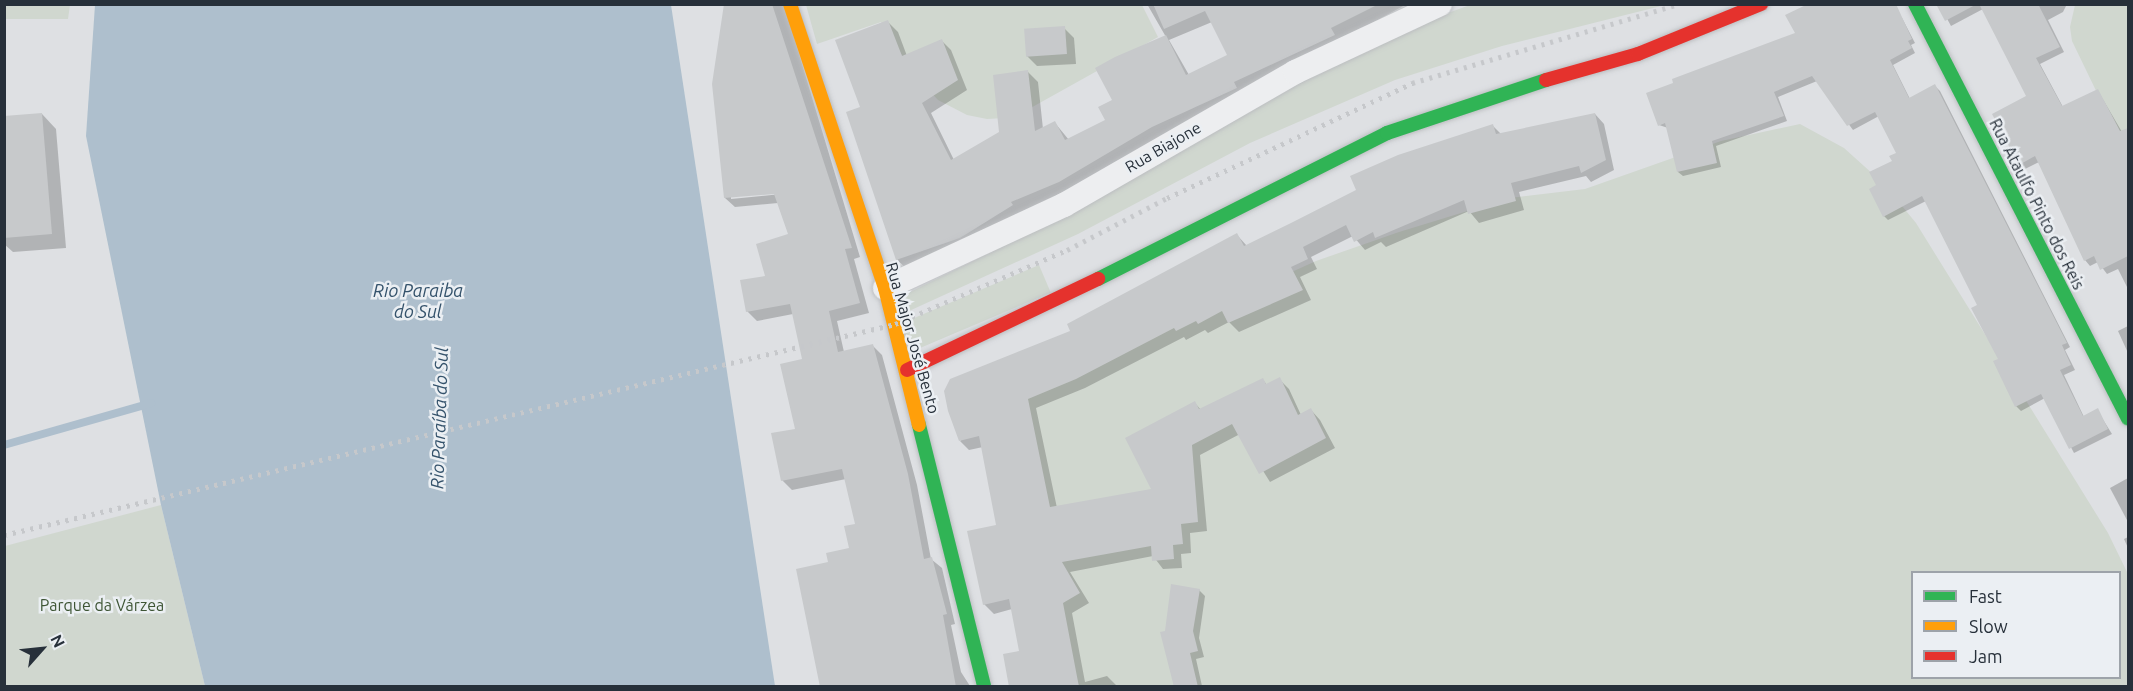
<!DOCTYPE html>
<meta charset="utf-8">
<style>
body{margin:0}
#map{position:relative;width:2133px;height:691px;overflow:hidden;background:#dee0e3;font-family:Ubuntu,sans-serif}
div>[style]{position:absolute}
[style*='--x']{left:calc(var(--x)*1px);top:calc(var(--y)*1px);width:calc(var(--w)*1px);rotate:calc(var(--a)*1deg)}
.green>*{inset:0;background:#d0d7cf;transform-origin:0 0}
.water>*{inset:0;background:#aebfcd}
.shadow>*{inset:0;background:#0003}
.stream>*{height:8px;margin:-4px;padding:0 4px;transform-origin:4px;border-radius:4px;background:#aebfcd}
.building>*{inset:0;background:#c7c9cb;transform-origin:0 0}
.roads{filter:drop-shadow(0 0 2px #bcbec1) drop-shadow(0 0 2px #bcbec1)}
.street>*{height:24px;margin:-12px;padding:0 12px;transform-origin:12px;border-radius:12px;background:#edeef0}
.fast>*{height:14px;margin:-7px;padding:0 7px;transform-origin:7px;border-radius:7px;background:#30b455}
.slow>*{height:14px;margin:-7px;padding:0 7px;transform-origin:7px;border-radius:7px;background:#ff9f0a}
.jam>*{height:14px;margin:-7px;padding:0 7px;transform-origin:7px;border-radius:7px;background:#e5322d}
.rail>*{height:4.5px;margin-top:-2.25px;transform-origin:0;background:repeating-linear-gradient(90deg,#c6c8cb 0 3px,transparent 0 9px)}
span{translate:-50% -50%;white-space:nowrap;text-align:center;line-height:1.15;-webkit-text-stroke:5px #ebeff3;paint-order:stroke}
.street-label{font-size:16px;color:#27303a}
.park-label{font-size:16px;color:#3e5535}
.water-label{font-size:18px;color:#34526b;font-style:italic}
.frame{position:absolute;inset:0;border:6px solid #27303a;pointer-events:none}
.legend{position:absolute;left:1911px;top:571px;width:210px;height:108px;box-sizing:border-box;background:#ebeff3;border:2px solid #9da3a9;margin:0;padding:8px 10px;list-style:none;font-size:18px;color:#27303a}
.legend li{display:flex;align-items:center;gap:12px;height:30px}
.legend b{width:30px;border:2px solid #9da3a9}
.north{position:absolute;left:12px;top:619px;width:60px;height:60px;-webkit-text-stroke:4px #ebeff3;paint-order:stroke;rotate:63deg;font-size:16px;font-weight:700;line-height:24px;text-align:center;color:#27303a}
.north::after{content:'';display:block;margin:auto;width:21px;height:27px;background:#27303a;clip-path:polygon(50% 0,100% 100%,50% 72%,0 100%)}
</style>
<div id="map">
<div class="green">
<i style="clip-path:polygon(4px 5px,5px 4px,70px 5px,68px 19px,5px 19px)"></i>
<i style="clip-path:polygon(806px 5px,1142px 5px,1158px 37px,1027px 110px,1004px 118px,987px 119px,967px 115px,938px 100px,914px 74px,881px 22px,817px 44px)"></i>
<i style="clip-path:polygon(1470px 5px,1665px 5px,1502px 46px,1395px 80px,1250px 143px,1078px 234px,909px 311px,902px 296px,1087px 205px,1277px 92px,1412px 26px)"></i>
<i style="clip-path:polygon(2075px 5px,2128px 5px,2128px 180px,2101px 101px,2072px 41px,2070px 27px)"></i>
<i style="clip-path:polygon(evenodd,1800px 124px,1844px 148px,1884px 184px,1916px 223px,2108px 533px,2128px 574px,2128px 686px,1079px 686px,1002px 403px,1316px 261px,1399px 232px,1510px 198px,1585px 189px,1721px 141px,1800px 124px,1912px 572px,2120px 572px,2120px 678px,1912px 678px,1912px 572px)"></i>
<i style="left:1039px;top:265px;width:30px;height:151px;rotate:67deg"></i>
<i style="clip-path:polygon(161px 505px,205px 686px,5px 686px,5px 546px)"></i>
</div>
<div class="water">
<i style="clip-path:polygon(95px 5px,671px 5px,775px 686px,205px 686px,161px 505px,86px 136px)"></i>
</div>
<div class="shadow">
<i style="clip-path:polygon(evenodd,726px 4px,784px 4px,860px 257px,854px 259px,869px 313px,837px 321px,844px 352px,872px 345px,882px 355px,917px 485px,931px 559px,942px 568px,955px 624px,951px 625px,961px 672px,970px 686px,825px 686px,830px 563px,851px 549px,856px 525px,846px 479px,792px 490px,782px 480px,797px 430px,804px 360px,793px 314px,757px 321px,747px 311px,789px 235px,778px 203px,735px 207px,725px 198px,726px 4px,781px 191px,781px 194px,731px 199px,731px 196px,781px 191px)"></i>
<i style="clip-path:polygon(evenodd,1147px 4px,1407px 4px,1108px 166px,1110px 169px,1091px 180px,907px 269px,897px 260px,862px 108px,888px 22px,898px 32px,907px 56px,941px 40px,951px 50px,967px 90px,931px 113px,954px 160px,1001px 132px,1028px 72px,1038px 82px,1043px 129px,1055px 123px,1069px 140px,1107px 121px,1114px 100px,1166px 37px,1147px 4px,1212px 22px,1229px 56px,1189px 75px,1169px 40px,1212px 22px)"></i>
<i style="clip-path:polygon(1939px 4px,2067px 4px,2063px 12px,2048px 20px,2064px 52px,2040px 64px,2063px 107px,2098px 91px,2122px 132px,2128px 129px,2128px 289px,2118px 269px,2107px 274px,2098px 262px,2090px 266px,2085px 260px,2039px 162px,2025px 169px,2020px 164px,2028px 97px,1983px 9px,1951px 26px)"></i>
<i style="clip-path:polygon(1902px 18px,1915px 43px,1911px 45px,1915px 53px,1893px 65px,1910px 99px,1935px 86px,1940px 91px,2070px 347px,2065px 350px,2075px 370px,2064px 375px,2084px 417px,2097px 410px,2112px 434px,2074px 453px,2045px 398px,2021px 411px,2016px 406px,1979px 305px,1926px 201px,1888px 220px,1884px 216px,1878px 186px,1898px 154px,1879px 116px,1853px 130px,1817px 81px,1778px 97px,1787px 121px,1716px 146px,1721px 167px,1683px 176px,1678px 172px,1668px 128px,1659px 125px)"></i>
<i style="clip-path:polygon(1064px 28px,1074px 38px,1076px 64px,1037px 66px,1027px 56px)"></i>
<i style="clip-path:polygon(42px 114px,56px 129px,66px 248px,13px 252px,4px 244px,4px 117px)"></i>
<i style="clip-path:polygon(1595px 114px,1604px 124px,1614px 170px,1591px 182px,1586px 176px,1519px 192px,1524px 210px,1479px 223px,1469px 211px,1386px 247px,1381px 242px,1365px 250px,1353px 236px,1311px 257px,1317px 269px,1300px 277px,1311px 300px,1239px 332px,1229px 322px,1208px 333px,1205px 330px,1186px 340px,1184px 337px,1085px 388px,1036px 408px,1057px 508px,1153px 490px,1194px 402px,1201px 410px,1263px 380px,1267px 385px,1279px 379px,1289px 389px,1301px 415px,1311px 410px,1320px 420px,1335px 448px,1270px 482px,1240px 434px,1200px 455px,1207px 531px,1190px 533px,1191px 553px,1181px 554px,1182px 568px,1163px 569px,1153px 556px,1070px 572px,1089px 603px,1072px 613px,1085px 682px,1107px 676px,1117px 686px,1010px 686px,1021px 652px,1012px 609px,994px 614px,984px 604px,998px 526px,983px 447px,969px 450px,960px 441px,1072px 332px,1237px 235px,1247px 246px,1493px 126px,1501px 134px)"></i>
<i style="clip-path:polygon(2128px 326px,2128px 353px,2118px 331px)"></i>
<i style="clip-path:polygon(2128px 478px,2128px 522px,2110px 488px)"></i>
<i style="clip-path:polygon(2128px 537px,2128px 548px,2124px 539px)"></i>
<i style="clip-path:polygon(1199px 590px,1205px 596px,1199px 638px,1204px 657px,1196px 659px,1202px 686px,1175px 686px,1166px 632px)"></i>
</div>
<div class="stream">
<i style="--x:4;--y:445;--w:153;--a:-15.9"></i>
</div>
<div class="building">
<i style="clip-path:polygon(724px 4px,772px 4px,852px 248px,845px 249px,860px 303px,829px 311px,838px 352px,873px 344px,908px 474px,924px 559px,932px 557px,947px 614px,943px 615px,956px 687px,820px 687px,796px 569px,828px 562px,826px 553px,849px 548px,844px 526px,855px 524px,842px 469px,781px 481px,771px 433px,795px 429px,780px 364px,802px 359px,790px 304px,746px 312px,740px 280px,765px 276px,756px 244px,788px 234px,774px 194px,724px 198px,712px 84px)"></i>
<i style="clip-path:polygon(1153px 4px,1379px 4px,1331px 28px,1335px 35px,1234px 82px,1237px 88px,1152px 127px,1059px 182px,1011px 202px,1013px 205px,960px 238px,896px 260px,846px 112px,860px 107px,835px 40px,888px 20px,902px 56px,942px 39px,958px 80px,922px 103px,951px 160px,999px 132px,993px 75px,1028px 70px,1035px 131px,1055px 121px,1065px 140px,1105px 120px,1098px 107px,1112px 100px,1095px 68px,1115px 57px,1166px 35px,1186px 75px,1227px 55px,1205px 11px,1164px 29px)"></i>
<i style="clip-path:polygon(1808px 4px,1896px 4px,1912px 39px,1908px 41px,1912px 48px,1890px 60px,1909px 98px,1935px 84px,2067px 343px,2062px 345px,2071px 365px,2060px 370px,2083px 416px,2098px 408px,2108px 429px,2069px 449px,2041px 394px,2015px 407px,1993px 361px,1998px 359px,1971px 308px,1977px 305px,1922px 196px,1883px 217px,1869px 189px,1876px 185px,1869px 172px,1892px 161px,1889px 156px,1896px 153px,1875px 112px,1847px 126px,1812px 76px,1774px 92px,1784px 116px,1712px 141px,1717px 163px,1677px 172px,1665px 123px,1658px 126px,1646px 93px,1673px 83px,1672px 79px,1795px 33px,1785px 15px)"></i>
<i style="clip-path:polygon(1936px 4px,1977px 4px,1945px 21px)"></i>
<i style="clip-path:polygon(1979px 4px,2038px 4px,2060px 47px,2036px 58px,2062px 106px,2098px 89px,2120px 131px,2128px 128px,2128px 256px,2100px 270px,2094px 256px,2084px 261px,2035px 156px,2019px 165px,1992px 114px,2026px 96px)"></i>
<i style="left:1065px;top:26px;width:28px;height:41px;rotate:86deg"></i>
<i style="clip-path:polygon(42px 113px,52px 234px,4px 238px,4px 116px)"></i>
<i style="clip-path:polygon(1595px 113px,1606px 160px,1581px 173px,1579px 166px,1511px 183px,1516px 201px,1468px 214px,1464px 200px,1375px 238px,1373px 232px,1354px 242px,1346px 225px,1303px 247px,1308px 259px,1291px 267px,1303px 290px,1228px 323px,1222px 311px,1198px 324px,1196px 321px,1176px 331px,1174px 328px,1076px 379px,1028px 399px,1050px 507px,1151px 489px,1125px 438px,1195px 401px,1199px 409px,1263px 378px,1266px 384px,1280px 377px,1298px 415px,1311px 408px,1326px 438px,1259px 474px,1232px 424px,1192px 445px,1198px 522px,1181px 524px,1183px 544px,1173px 545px,1174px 559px,1152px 561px,1151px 546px,1062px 562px,1080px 593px,1063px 603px,1079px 687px,1009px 687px,1003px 654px,1019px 651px,1009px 599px,983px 605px,967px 531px,996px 525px,979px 436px,959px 441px,948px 411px,944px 391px,950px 379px,1070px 331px,1067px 324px,1237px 233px,1244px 246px,1291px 223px,1356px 190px,1350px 176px,1398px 155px,1493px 124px,1496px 134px)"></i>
<i style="clip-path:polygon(1171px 584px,1200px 589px,1193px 631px,1198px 651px,1190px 653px,1198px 687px,1174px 687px,1160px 632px,1165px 631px)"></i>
</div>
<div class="roads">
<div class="street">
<i style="--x:885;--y:288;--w:197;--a:-24.9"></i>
<i style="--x:1064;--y:205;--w:267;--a:-29.9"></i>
<i style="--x:1295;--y:72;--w:160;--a:-25.1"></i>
</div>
<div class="fast">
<i style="--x:1915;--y:4;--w:466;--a:62.8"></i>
<i style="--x:1098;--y:279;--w:324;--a:-26.8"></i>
<i style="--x:1387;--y:133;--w:168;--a:-18.4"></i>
<i style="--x:919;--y:425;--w:269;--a:76"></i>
</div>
<div class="slow">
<i style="--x:790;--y:4;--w:299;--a:71.5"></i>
<i style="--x:885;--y:288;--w:141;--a:76.1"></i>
</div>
<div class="jam">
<i style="--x:1546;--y:80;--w:96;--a:-15.8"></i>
<i style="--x:1638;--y:54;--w:133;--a:-22.1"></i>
<i style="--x:907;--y:370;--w:212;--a:-25.5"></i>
</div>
</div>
<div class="rail">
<i style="--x:4;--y:535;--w:916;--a:-13.32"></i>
<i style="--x:895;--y:324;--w:187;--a:-23.3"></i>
<i style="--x:1067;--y:250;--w:113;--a:-27.5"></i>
<i style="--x:1167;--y:198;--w:271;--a:-25.1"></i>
<i style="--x:1412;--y:83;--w:278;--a:-16.5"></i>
</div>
<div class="street-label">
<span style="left:1163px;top:147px;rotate:-30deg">Rua Biajone</span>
<span style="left:2037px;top:204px;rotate:63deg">Rua Ataulfo Pinto dos Reis</span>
<span style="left:913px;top:338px;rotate:74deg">Rua Major José Bento</span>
</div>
<div class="park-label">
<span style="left:102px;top:605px">Parque da Várzea</span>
</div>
<div class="water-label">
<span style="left:418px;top:301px">Rio Paraiba<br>do Sul</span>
<span style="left:439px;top:418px;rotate:-88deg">Rio Paraíba do Sul</span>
</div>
<div class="frame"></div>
<ul class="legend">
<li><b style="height:8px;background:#30b455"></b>Fast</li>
<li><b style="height:8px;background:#ff9f0a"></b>Slow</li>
<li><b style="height:8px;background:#e5322d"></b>Jam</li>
</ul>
<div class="north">N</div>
</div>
